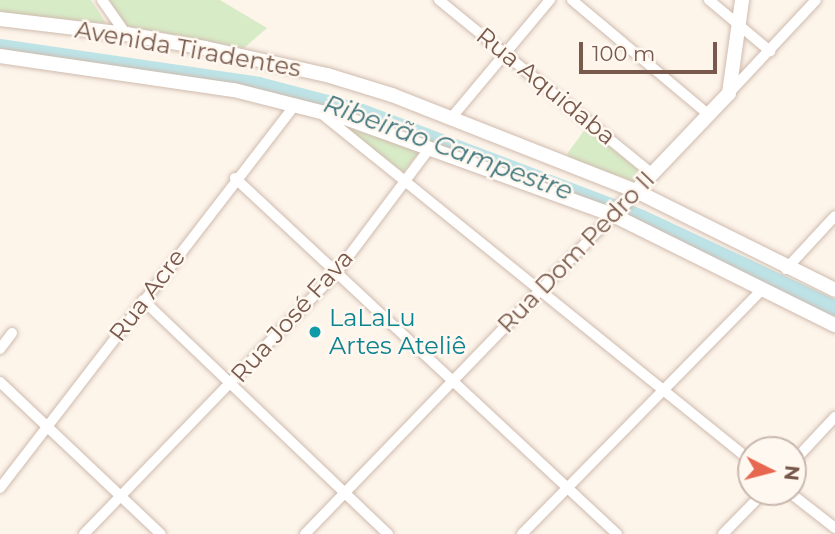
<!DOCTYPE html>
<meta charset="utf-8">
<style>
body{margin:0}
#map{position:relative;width:835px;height:534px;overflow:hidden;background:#fdf4ea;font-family:Montserrat,sans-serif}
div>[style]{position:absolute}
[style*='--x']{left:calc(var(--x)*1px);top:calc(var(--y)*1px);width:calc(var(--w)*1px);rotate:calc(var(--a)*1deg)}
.green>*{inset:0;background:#d8ebc7}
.river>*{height:16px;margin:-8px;padding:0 8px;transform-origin:8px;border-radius:8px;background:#bde3e7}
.roads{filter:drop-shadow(0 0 2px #cfbbae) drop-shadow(0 0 2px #cfbbae)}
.street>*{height:10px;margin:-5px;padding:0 5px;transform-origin:5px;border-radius:5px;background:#fff}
.secondary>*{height:14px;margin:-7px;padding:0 7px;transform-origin:7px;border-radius:7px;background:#fff}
.dots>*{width:19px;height:19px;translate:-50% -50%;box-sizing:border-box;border:4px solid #fff8f0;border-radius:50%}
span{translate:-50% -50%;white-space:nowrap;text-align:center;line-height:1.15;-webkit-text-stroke:5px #fff8f0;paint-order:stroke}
.street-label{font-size:24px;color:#78594c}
.culture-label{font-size:24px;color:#0d838f}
.left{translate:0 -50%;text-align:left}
.water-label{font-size:26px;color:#40767d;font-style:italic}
.north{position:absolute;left:737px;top:436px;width:70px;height:70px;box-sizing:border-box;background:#fff8f0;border:2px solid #c9b8ae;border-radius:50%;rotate:96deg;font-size:19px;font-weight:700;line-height:28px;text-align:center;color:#78594c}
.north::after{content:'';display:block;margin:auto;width:24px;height:32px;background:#e66850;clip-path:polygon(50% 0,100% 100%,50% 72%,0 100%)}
.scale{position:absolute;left:579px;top:42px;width:138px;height:32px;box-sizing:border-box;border:4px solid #78594c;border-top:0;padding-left:9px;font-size:21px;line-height:24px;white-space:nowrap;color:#78594c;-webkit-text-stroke:5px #fff8f0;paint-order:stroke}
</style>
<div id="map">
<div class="green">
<i style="clip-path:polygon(0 0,91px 0,106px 23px,0 14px)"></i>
<i style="clip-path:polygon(109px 0,220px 0,267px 28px,244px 48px,127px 26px)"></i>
<i style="clip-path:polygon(345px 128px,360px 132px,420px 151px,403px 172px)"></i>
<i style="clip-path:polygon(586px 128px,639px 170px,636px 182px,570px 159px,567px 154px)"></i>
</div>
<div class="river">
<i style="--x:0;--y:47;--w:262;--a:8.3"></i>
<i style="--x:259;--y:85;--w:106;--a:14.7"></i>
<i style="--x:362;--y:112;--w:299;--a:20.7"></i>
<i style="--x:642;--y:218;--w:213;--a:25"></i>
</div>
<div class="roads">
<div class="street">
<i style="--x:102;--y:0;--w:42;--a:54.8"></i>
<i style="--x:439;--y:0;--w:275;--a:39.2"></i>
<i style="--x:572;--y:0;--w:177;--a:40"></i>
<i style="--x:709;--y:0;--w:80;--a:39.9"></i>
<i style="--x:729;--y:93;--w:127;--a:-46.9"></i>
<i style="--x:322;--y:114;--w:552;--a:38.97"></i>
<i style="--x:452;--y:117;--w:153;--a:-50.1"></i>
<i style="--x:235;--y:178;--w:522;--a:42.98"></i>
<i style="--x:786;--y:269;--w:72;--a:-47.2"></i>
<i style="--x:143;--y:300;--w:339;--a:43.7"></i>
<i style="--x:0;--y:349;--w:20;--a:-53"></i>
<i style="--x:0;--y:382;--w:221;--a:43.4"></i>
<i style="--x:793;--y:462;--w:62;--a:-47"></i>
<i style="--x:0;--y:488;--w:485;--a:-52.4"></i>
<i style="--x:789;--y:492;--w:58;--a:38"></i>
<i style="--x:84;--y:534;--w:363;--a:-46"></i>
<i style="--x:336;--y:273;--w:155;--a:-53.1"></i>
<i style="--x:305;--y:534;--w:443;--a:-46"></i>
<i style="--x:522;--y:534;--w:342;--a:-45.5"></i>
<i style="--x:723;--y:534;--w:59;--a:-45.7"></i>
</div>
<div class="secondary">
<i style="--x:0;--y:19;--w:127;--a:6.8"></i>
<i style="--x:126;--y:34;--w:80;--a:10"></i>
<i style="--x:205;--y:48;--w:125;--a:12.5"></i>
<i style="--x:327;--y:75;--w:68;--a:17.1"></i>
<i style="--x:392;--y:95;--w:262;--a:21.5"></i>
<i style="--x:636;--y:191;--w:222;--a:26.4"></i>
<i style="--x:0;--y:56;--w:236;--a:8.3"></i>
<i style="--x:234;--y:90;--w:114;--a:14.2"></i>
<i style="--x:345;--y:118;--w:285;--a:19.9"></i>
<i style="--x:613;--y:215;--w:248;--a:26.4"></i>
<i style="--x:613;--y:215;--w:168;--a:-46.4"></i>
<i style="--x:729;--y:93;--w:94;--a:-82"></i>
</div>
</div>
<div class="dots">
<i style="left:315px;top:332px;background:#0f9aa8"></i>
</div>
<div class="street-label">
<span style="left:188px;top:49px;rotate:10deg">Avenida Tiradentes</span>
<span style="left:546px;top:86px;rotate:39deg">Rua Aquidaba</span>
<span style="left:576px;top:252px;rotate:-46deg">Rua Dom Pedro II</span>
<span style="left:147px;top:295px;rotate:-53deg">Rua Acre</span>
<span style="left:292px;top:316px;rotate:-48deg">Rua José Fava</span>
</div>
<div class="culture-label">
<span class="left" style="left:329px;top:332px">LaLaLu<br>Artes Ateliê</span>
</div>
<div class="water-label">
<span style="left:448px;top:148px;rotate:20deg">Ribeirão Campestre</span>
</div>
<div class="north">N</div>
<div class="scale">100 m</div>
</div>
